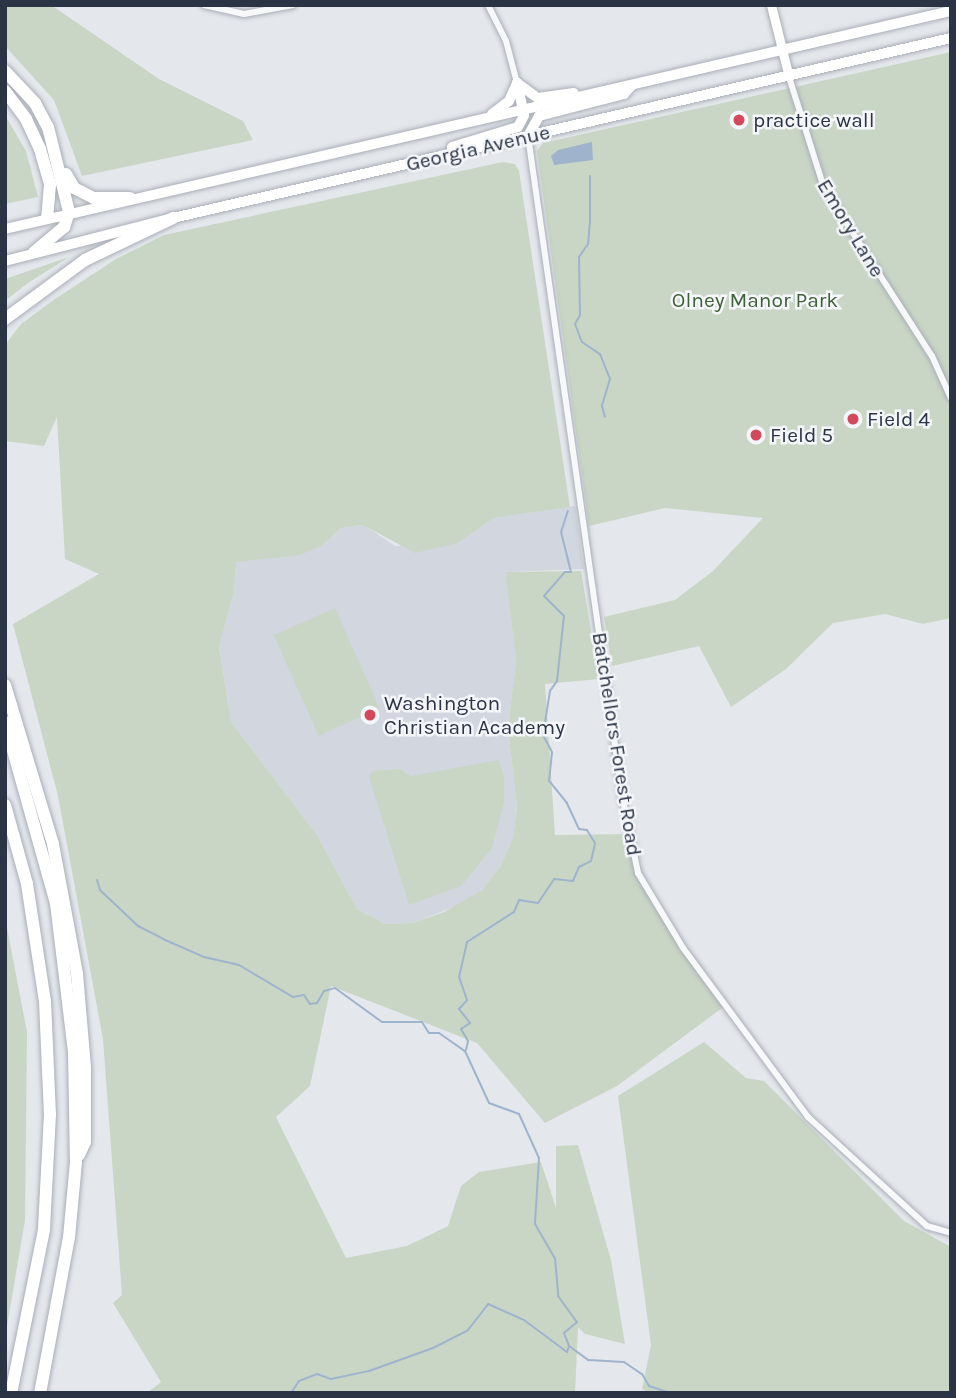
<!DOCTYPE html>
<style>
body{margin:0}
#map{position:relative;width:956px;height:1398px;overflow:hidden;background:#e4e7ec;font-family:Karla,sans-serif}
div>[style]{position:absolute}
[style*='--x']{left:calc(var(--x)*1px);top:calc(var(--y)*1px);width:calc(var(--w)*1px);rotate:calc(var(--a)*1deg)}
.built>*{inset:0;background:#d2d6de}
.green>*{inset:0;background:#c9d6c5;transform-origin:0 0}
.water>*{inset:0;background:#9fb4cc}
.stream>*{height:2px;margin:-1px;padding:0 1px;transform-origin:1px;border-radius:1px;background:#9fb4cc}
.roads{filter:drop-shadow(0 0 2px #a9aeb7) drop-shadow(0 0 2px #a9aeb7)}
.street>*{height:6px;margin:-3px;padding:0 3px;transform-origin:3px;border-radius:3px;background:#f7f8fa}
.secondary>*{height:9px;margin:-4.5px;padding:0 4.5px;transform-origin:4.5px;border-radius:4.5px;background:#fff}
.primary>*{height:10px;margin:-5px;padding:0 5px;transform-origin:5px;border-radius:5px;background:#fff}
.highway>*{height:12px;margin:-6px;padding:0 6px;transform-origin:6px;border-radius:6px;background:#fff}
.dots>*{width:19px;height:19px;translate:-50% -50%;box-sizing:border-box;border:4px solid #f4f6f9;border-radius:50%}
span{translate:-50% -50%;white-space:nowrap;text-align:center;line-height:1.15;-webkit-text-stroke:5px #f4f6f9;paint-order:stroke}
.poi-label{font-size:21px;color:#2b3445}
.left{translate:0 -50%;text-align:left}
.street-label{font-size:21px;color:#2b3445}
.park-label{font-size:21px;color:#3f6138}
.frame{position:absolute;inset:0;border:7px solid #2b3445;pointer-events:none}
</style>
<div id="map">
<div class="built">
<i style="clip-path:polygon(575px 506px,584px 569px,505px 572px,516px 660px,508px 728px,517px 807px,513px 838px,500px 867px,482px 890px,459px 905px,412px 923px,385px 924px,357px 909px,317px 835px,231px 722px,219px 645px,233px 595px,235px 562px,323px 545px,341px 528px,364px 525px,395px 546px,458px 543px,494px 518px)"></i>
</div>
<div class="green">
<i style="clip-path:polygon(5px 5px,51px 5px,159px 79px,243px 121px,253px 140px,82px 176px,54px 100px,5px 46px)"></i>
<i style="clip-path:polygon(951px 52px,951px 618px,923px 624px,885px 614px,833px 623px,786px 669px,731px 707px,699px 646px,612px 666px,604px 617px,675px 600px,713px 571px,763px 518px,665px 508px,589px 526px,537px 151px,543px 143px)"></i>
<i style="clip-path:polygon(5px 115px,26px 151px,38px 197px,5px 204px)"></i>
<i style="clip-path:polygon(503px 162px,515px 164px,519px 171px,570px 507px,494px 518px,458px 543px,415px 553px,363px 525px,341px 528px,323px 545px,300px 555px,236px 562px,233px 595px,219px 646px,231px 722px,317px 835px,357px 909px,385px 924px,412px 923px,444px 912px,482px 890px,500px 867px,513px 838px,517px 807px,508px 728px,516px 660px,505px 572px,581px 571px,599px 679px,545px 684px,555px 835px,630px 834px,647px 894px,726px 1005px,617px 1086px,545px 1123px,477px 1043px,331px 986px,310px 1086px,276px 1117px,346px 1258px,407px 1246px,448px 1226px,461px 1186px,479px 1172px,541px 1162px,556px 1208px,556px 1146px,578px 1145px,611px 1260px,625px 1344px,585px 1334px,578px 1327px,575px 1393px,147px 1393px,161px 1382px,113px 1303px,122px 1295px,103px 1039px,58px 796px,13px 624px,99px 574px,65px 559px,57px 417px,44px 446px,5px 441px,5px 345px,21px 324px,55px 299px,116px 259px,164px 235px)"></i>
<i style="clip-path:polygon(69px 257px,28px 283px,5px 301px,5px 279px)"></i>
<i style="left:335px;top:608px;width:110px;height:67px;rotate:66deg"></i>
<i style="clip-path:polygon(498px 760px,504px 775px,504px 802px,492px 848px,461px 886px,409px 905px,369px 777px,373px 771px,400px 769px,411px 776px)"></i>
<i style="clip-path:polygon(5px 917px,27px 1032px,25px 1220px,5px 1338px)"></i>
<i style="clip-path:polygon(704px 1042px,746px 1078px,764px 1081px,904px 1221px,951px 1247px,951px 1393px,650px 1393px,642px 1389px,651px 1345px,618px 1096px)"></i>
</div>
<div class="water">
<i style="clip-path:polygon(592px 142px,593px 160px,554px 165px,551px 156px,558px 150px)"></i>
</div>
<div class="stream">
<i style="--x:590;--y:176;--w:46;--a:90"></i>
<i style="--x:590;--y:222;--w:22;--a:95"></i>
<i style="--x:588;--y:244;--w:16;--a:125"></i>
<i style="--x:579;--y:257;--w:58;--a:89"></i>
<i style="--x:580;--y:315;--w:10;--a:119"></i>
<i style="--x:575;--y:324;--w:19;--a:69"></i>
<i style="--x:582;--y:342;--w:22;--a:34"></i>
<i style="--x:600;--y:354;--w:27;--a:68"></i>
<i style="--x:610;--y:379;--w:28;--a:107"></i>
<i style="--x:602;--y:406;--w:11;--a:75"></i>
<i style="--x:97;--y:880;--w:10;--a:73"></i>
<i style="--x:100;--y:890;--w:52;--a:43.5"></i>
<i style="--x:138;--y:926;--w:28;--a:27"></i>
<i style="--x:163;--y:939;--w:45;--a:23.7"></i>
<i style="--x:204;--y:957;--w:36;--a:13"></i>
<i style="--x:239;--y:965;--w:63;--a:30.7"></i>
<i style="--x:293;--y:997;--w:11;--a:-10"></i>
<i style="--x:304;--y:995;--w:11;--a:56"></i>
<i style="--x:310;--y:1004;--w:7;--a:-8"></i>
<i style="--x:317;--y:1003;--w:14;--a:-60"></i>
<i style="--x:324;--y:991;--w:11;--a:-15"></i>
<i style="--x:335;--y:988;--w:58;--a:35.9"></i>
<i style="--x:382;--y:1022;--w:40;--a:0"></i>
<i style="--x:422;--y:1022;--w:13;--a:58"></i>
<i style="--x:429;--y:1033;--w:10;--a:0"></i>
<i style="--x:439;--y:1033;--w:32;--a:35"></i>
<i style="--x:465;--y:1051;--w:57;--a:65.2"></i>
<i style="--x:489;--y:1103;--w:32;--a:20"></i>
<i style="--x:519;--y:1114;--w:48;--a:65.6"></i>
<i style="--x:539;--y:1158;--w:66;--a:93.5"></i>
<i style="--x:535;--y:1224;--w:39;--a:60"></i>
<i style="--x:555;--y:1258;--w:38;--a:85"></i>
<i style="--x:558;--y:1296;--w:32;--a:54"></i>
<i style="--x:577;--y:1322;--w:17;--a:140"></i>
<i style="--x:564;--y:1333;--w:14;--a:69"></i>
<i style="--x:466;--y:1050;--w:9;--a:-77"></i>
<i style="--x:468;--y:1041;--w:14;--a:-120"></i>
<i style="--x:461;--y:1029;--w:11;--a:-34"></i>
<i style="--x:470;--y:1023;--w:18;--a:-128"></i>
<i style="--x:459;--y:1009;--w:12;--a:-48"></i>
<i style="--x:467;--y:1000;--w:24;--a:-109"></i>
<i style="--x:459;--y:977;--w:36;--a:-77"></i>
<i style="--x:467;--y:942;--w:56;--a:-32.6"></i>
<i style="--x:514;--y:912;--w:13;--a:-67"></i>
<i style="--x:519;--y:900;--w:19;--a:9"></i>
<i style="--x:538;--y:903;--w:29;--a:-56"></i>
<i style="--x:554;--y:879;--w:19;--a:6"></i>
<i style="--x:573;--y:881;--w:15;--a:-67"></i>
<i style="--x:579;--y:867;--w:13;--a:-27"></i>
<i style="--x:591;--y:861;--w:18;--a:-77"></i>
<i style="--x:595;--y:843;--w:15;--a:-122"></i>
<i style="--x:587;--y:830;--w:8;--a:-173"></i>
<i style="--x:579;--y:829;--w:29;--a:-115"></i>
<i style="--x:567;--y:803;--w:28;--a:-129"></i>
<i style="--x:549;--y:781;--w:29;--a:-84"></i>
<i style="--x:552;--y:752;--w:19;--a:-118"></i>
<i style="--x:543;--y:735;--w:45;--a:-81"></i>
<i style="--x:550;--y:691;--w:12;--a:-55"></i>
<i style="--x:557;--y:681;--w:65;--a:-83.9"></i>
<i style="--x:564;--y:616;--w:28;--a:-135"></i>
<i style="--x:544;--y:596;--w:32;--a:-49"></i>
<i style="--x:565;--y:572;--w:6;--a:0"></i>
<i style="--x:571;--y:572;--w:41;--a:-104"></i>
<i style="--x:561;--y:532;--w:22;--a:-72"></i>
<i style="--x:267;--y:1393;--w:9;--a:0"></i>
<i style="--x:291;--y:1393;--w:14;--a:-56"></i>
<i style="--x:299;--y:1381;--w:19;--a:-21"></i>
<i style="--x:317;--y:1374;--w:15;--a:20"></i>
<i style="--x:331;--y:1379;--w:39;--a:-12"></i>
<i style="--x:369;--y:1371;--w:68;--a:-19.8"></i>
<i style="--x:433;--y:1348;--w:39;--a:-27"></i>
<i style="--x:468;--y:1330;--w:33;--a:-52"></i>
<i style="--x:488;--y:1304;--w:39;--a:24"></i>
<i style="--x:524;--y:1320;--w:54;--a:36.7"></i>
<i style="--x:567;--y:1352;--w:6;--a:-72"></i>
<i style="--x:569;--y:1346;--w:24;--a:36"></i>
<i style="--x:588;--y:1360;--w:36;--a:3"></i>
<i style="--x:624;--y:1362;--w:22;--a:34"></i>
<i style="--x:642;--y:1374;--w:14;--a:60"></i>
<i style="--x:649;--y:1386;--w:23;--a:18"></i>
</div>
<div class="roads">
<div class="street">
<i style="--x:204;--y:5;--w:41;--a:12.7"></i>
<i style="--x:244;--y:14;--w:50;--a:-10.4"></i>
<i style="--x:488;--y:5;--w:40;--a:63.4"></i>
<i style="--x:506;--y:41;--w:43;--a:75.3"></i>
<i style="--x:789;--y:77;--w:116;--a:72.5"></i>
<i style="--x:824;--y:188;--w:200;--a:57.3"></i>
<i style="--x:932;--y:356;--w:46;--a:65.7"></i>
<i style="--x:528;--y:136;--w:672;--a:81.87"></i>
<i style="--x:623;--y:801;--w:74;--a:78.2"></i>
<i style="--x:638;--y:873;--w:87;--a:59"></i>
<i style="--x:683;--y:948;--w:210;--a:53.5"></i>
<i style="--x:808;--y:1117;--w:161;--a:42.5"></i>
<i style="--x:927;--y:1226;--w:25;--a:16"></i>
</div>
<div class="secondary">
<i style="--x:771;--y:5;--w:74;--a:76"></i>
</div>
<div class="primary">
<i style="--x:517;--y:83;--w:26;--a:36"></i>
<i style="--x:538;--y:98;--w:36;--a:-8"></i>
<i style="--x:492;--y:114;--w:21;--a:-37"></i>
<i style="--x:509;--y:101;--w:20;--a:-66"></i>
<i style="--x:528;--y:136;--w:23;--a:-61"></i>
<i style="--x:539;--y:116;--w:88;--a:-14.5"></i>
<i style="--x:624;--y:94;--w:12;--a:-48"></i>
<i style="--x:452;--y:147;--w:69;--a:-16.9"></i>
<i style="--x:518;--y:127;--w:13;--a:-63"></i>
<i style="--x:524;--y:115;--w:33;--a:-102"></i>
<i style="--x:5;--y:229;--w:971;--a:-12.98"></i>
<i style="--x:5;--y:261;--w:173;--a:-14.4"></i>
<i style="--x:173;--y:218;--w:799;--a:-13.03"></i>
</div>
<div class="highway">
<i style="--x:5;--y:71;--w:44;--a:46.8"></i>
<i style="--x:35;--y:103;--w:27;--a:62"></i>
<i style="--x:48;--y:127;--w:88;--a:76.1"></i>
<i style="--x:69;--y:212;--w:16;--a:108"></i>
<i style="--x:64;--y:227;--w:39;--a:140"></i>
<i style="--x:5;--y:91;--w:35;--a:53"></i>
<i style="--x:26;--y:119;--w:33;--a:65"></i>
<i style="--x:40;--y:149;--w:37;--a:74"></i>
<i style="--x:50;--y:185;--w:32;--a:95"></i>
<i style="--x:66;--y:174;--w:16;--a:60"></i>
<i style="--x:74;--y:188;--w:22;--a:27"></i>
<i style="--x:94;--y:198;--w:36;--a:0"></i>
<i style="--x:5;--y:319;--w:99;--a:-36.4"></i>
<i style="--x:85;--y:260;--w:98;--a:-25.5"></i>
<i style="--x:5;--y:685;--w:166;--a:73.2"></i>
<i style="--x:53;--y:844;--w:132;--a:79.5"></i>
<i style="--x:77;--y:974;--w:93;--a:85.1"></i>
<i style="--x:85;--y:1067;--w:75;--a:90"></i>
<i style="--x:85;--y:1142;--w:14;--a:115"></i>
<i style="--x:5;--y:722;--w:188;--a:74.3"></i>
<i style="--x:56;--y:903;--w:149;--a:83.1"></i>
<i style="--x:74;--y:1051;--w:111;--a:89"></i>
<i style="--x:76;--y:1162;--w:75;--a:95.3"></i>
<i style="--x:69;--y:1237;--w:159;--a:100.5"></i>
<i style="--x:5;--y:805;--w:82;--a:74.4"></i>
<i style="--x:27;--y:884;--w:118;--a:81.3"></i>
<i style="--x:45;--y:1001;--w:113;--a:87.5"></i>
<i style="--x:50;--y:1114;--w:116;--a:93"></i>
<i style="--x:44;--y:1230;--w:166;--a:101.4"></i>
</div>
</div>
<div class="dots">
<i style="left:739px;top:120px;background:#d1495b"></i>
<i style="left:853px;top:419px;background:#d1495b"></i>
<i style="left:756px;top:435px;background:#d1495b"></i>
<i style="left:370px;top:715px;background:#d1495b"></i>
</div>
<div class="poi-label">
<span class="left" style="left:753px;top:120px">practice wall</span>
<span class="left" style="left:867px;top:419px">Field 4</span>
<span class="left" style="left:770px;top:435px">Field 5</span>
<span class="left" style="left:384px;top:715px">Washington<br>Christian Academy</span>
</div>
<div class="street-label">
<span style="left:478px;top:148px;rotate:-13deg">Georgia Avenue</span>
<span style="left:851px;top:228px;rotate:59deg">Emory Lane</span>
<span style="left:617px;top:744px;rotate:81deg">Batchellors Forest Road</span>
</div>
<div class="park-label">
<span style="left:755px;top:300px">Olney Manor Park</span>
</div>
<div class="frame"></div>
</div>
